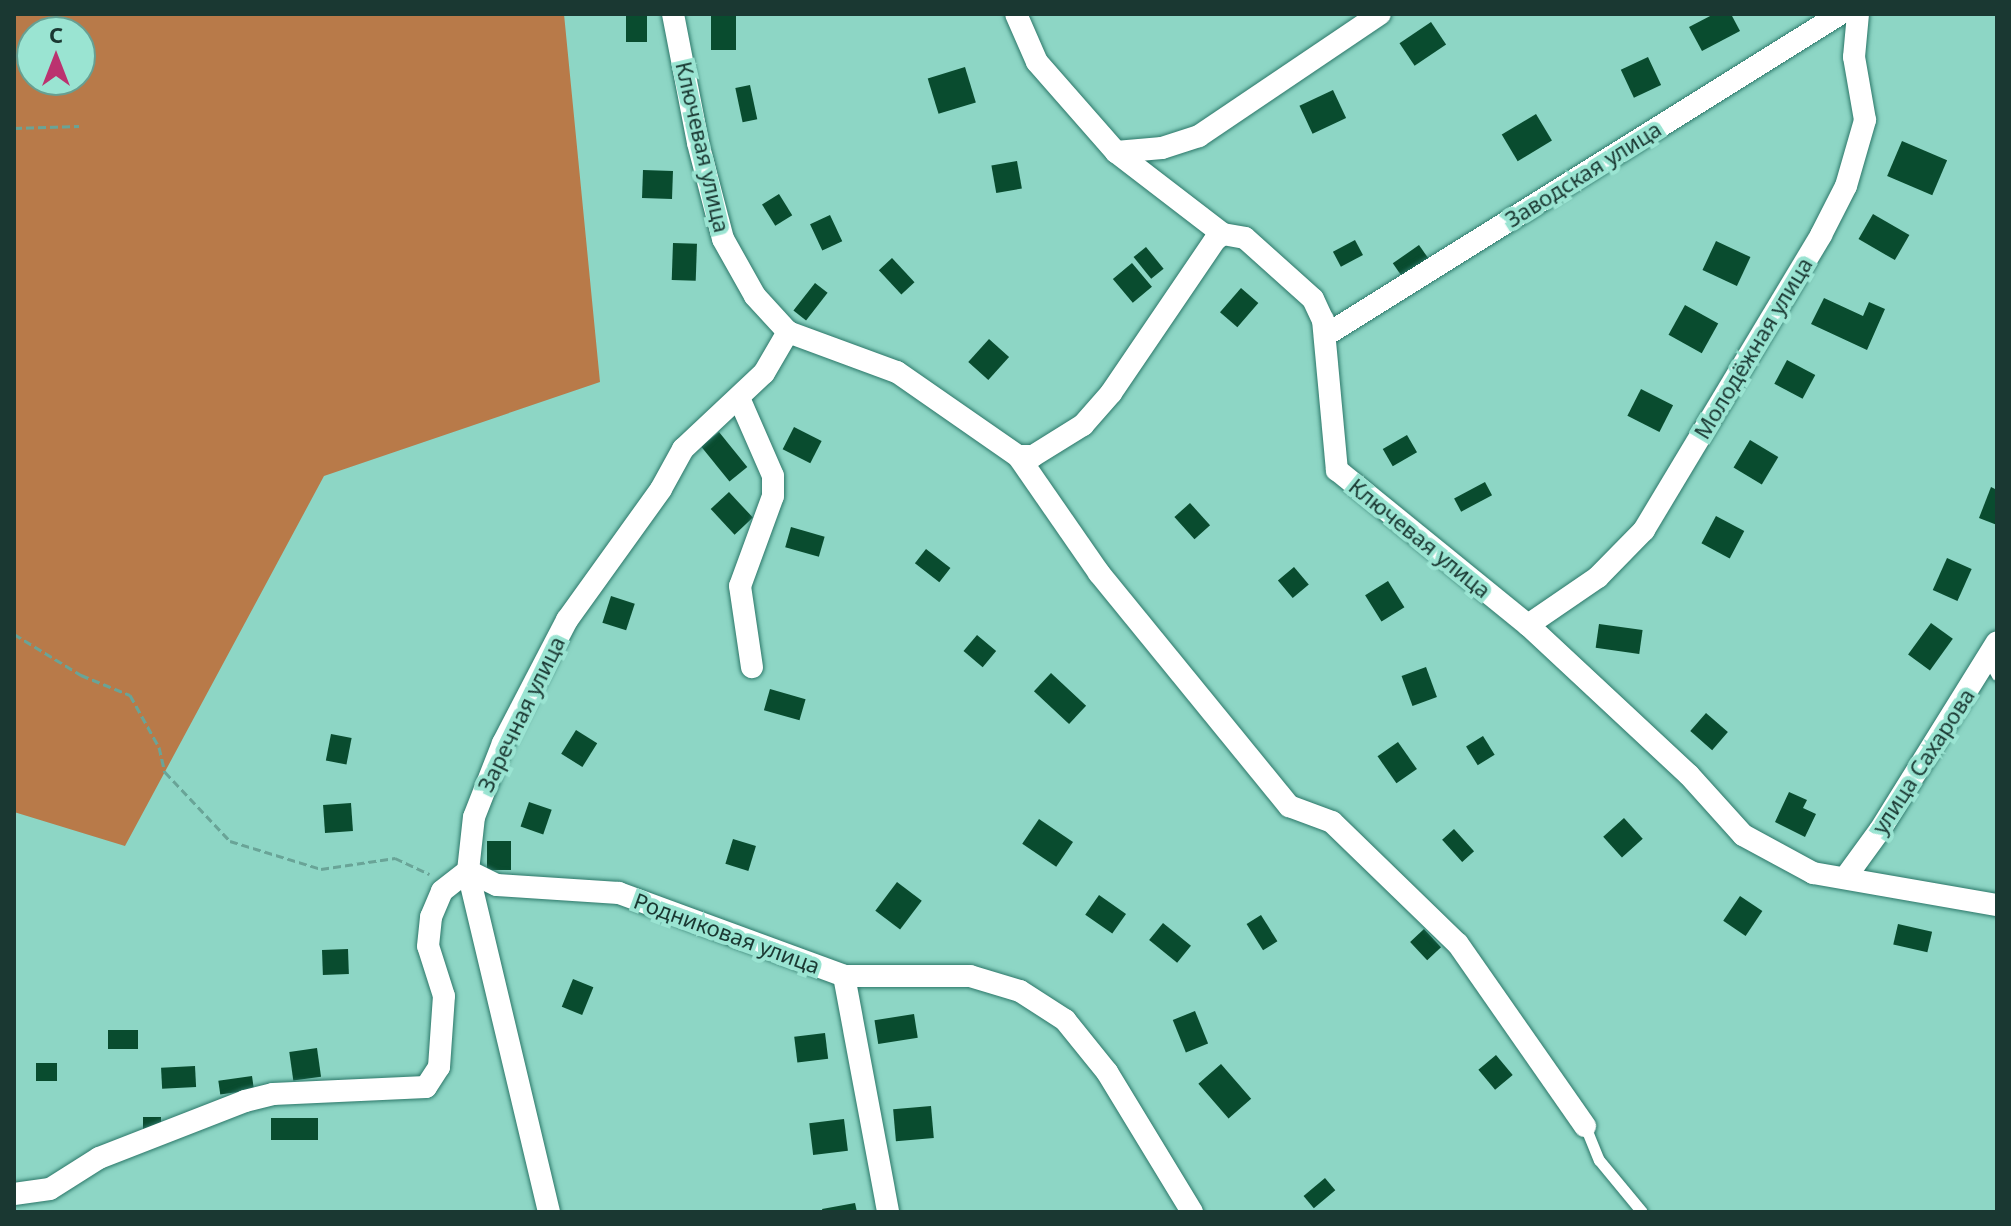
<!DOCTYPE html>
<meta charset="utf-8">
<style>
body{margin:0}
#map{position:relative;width:2011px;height:1226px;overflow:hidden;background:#8dd6c5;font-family:"Noto Sans",sans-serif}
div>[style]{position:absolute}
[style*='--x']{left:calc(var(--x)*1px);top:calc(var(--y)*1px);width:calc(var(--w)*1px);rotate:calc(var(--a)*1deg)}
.forest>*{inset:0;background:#b87a49}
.building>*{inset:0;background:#094c2f;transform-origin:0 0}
.path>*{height:3px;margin-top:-1.5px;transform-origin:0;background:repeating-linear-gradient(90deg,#69a497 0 8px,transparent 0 12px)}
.roads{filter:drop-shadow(0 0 2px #2c7769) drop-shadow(0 0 2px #2c7769)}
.lane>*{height:11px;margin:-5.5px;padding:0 5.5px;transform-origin:5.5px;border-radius:5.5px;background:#fff}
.street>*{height:22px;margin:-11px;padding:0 11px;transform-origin:11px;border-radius:11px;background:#fff}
span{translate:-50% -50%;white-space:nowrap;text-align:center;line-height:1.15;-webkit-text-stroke:8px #9ae4d2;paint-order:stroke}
.street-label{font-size:22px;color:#1a3832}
.frame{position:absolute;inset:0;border:16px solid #1a3832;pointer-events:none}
.north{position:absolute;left:16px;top:16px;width:80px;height:80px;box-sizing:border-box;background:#9ae4d2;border:2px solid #679f92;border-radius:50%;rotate:0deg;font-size:22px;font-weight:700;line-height:32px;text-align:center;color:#1a3832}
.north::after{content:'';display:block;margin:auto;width:28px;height:36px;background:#bb326f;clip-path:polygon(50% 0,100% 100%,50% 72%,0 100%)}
</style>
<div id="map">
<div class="forest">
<i style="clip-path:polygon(evenodd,14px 14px,564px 14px,600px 382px,324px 476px,125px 846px,14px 812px,14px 14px,32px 32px,80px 32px,80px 80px,32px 80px,32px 32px)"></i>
</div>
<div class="building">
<i style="left:626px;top:14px;width:21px;height:28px"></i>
<i style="left:711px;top:14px;width:25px;height:36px"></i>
<i style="clip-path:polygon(1714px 14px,1731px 14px,1740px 31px,1702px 51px,1689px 27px)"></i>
<i style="left:1431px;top:22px;width:27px;height:38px;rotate:56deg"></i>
<i style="left:1648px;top:57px;width:31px;height:30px;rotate:65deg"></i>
<i style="left:965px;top:67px;width:37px;height:39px;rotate:73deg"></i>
<i style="left:750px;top:85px;width:35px;height:15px;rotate:78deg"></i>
<i style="left:1333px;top:90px;width:31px;height:37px;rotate:65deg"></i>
<i style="left:1536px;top:114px;width:31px;height:40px;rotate:59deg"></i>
<i style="left:1902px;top:141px;width:49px;height:38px;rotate:23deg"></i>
<i style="left:1017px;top:161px;width:28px;height:26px;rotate:80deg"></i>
<i style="left:643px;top:170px;width:30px;height:28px;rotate:2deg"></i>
<i style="left:779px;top:194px;width:25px;height:20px;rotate:58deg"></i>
<i style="left:1873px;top:214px;width:42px;height:29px;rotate:30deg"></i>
<i style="left:830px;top:215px;width:29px;height:22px;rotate:65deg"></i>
<i style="left:1355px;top:240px;width:17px;height:25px;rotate:62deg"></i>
<i style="left:1716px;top:241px;width:38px;height:32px;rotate:25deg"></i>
<i style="left:673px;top:243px;width:24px;height:37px;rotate:2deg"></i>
<i style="left:1419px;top:245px;width:16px;height:32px;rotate:55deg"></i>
<i style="left:1146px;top:247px;width:28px;height:16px;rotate:51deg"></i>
<i style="left:892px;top:258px;width:33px;height:18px;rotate:47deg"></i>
<i style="left:1132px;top:263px;width:31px;height:25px;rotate:50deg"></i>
<i style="left:815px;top:283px;width:16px;height:35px;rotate:38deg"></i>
<i style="left:1241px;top:288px;width:23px;height:32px;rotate:41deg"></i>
<i style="clip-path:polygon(1824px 298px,1863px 316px,1869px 302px,1885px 309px,1867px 350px,1811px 324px)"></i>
<i style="left:1685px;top:305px;width:38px;height:34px;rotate:29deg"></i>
<i style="left:989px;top:339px;width:27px;height:31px;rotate:42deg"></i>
<i style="left:1787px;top:360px;width:32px;height:27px;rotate:28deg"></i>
<i style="left:1641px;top:389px;width:36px;height:30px;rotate:27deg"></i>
<i style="left:794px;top:427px;width:31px;height:25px;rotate:27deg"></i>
<i style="left:719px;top:432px;width:45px;height:23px;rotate:51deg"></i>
<i style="left:1407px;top:435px;width:20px;height:28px;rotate:60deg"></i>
<i style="left:1750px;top:440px;width:33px;height:32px;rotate:31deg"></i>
<i style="left:1485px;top:482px;width:15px;height:35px;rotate:62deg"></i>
<i style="clip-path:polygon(1991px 487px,1997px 490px,1997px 525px,1979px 518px)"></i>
<i style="left:729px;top:492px;width:35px;height:25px;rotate:47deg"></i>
<i style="left:1190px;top:503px;width:30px;height:21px;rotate:48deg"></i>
<i style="left:1716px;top:516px;width:32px;height:31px;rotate:28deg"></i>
<i style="left:791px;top:527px;width:35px;height:21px;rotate:16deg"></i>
<i style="left:926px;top:549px;width:31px;height:18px;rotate:38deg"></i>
<i style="left:1947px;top:558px;width:27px;height:35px;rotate:24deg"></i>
<i style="left:1294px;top:567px;width:23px;height:21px;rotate:50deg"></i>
<i style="left:1388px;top:581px;width:31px;height:27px;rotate:58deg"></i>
<i style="left:611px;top:596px;width:25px;height:28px;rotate:18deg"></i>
<i style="left:1931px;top:623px;width:27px;height:39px;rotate:36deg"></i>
<i style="left:1599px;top:624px;width:44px;height:24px;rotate:8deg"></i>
<i style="left:977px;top:635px;width:25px;height:21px;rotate:40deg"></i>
<i style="left:1426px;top:667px;width:32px;height:26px;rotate:70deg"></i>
<i style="left:1051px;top:673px;width:48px;height:25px;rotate:43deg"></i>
<i style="left:770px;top:689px;width:37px;height:22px;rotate:16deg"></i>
<i style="left:1706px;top:713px;width:29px;height:24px;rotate:41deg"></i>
<i style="left:576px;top:730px;width:25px;height:28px;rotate:32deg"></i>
<i style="left:331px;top:734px;width:21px;height:27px;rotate:11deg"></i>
<i style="left:1483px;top:736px;width:22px;height:20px;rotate:58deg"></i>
<i style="left:1398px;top:742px;width:33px;height:25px;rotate:55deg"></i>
<i style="clip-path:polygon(1789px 792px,1807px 800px,1803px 808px,1816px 814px,1805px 837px,1775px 822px)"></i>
<i style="left:529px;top:802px;width:24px;height:26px;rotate:19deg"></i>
<i style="left:351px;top:803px;width:28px;height:28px;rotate:86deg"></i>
<i style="left:1624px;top:818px;width:28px;height:28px;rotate:48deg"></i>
<i style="left:1039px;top:819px;width:41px;height:30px;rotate:34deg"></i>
<i style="left:1454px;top:829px;width:30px;height:16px;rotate:48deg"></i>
<i style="left:733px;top:839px;width:24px;height:26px;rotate:17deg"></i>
<i style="left:487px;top:841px;width:24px;height:29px"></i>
<i style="left:897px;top:882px;width:31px;height:36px;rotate:37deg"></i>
<i style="left:1099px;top:895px;width:33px;height:24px;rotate:35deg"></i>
<i style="left:1740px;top:896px;width:27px;height:30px;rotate:34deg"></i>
<i style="left:1261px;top:915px;width:31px;height:17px;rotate:58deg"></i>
<i style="left:1163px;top:923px;width:36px;height:22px;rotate:39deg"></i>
<i style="left:1898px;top:924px;width:35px;height:21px;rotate:13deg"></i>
<i style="left:1424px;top:929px;width:25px;height:19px;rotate:47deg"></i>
<i style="left:348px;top:949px;width:25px;height:26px;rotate:88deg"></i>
<i style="left:573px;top:979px;width:22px;height:30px;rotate:22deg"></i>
<i style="left:1195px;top:1011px;width:35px;height:24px;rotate:68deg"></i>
<i style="left:914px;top:1014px;width:24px;height:40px;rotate:81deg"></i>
<i style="left:138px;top:1030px;width:19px;height:30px;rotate:90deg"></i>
<i style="left:825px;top:1033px;width:26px;height:31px;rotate:83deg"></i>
<i style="left:317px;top:1048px;width:29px;height:28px;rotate:82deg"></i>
<i style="left:1496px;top:1055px;width:26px;height:23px;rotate:50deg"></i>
<i style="left:36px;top:1063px;width:21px;height:18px"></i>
<i style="left:1221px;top:1064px;width:46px;height:30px;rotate:49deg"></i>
<i style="left:195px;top:1066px;width:21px;height:34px;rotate:87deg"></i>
<i style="left:252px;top:1076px;width:14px;height:34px;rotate:82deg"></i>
<i style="left:931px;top:1106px;width:32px;height:38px;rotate:85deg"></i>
<i style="left:143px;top:1117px;width:18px;height:17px"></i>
<i style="left:271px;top:1118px;width:47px;height:22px"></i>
<i style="left:844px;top:1119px;width:32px;height:35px;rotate:83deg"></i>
<i style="left:1325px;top:1178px;width:16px;height:28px;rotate:50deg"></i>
<i style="clip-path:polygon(855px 1203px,857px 1212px,823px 1212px,822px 1209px)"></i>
</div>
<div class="path">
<i style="--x:14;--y:128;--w:65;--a:-1.8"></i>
<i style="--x:14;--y:634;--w:79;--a:31.5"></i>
<i style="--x:81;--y:675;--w:53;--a:22.2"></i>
<i style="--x:130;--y:695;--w:60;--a:60.9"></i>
<i style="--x:159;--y:747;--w:26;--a:77"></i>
<i style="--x:165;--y:772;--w:95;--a:46.7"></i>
<i style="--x:230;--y:841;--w:95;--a:17.1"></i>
<i style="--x:321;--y:869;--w:75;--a:-8.5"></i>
<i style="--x:395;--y:858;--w:38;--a:25"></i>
</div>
<div class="roads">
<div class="lane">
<i style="--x:1988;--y:659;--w:18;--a:61"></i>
<i style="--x:1585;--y:1126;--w:37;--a:68"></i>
<i style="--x:1599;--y:1160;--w:67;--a:50.4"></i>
</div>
<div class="street">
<i style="--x:673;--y:14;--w:131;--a:79"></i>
<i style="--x:698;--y:143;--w:99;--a:75.4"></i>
<i style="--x:723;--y:239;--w:65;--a:60.7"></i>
<i style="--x:755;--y:296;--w:49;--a:47.5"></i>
<i style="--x:788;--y:332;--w:116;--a:20.2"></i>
<i style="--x:897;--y:372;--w:147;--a:34.8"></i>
<i style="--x:1018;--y:456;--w:15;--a:0"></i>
<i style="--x:1033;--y:456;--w:59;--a:-31.8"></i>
<i style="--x:1083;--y:425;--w:43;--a:-48.8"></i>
<i style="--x:1111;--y:393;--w:185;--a:-55.8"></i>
<i style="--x:1215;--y:240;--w:10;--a:-37"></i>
<i style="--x:1223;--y:234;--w:22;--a:10"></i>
<i style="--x:1245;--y:238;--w:91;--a:41.9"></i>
<i style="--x:1313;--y:299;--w:23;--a:65"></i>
<i style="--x:1323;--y:320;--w:151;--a:84.7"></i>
<i style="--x:1337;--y:470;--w:246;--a:39.1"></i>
<i style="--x:1528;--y:625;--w:220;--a:43"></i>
<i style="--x:1689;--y:775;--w:81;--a:48"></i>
<i style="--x:1743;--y:835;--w:80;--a:28.5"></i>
<i style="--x:1813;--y:873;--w:187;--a:9.9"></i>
<i style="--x:1016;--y:14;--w:52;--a:66.4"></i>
<i style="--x:1037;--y:62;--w:120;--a:48.7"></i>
<i style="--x:1116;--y:152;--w:135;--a:37.5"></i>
<i style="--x:1116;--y:152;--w:46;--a:-5"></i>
<i style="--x:1162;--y:148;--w:39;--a:-18"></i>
<i style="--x:1199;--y:136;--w:218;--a:-34"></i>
<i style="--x:1326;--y:335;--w:606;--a:-31.99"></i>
<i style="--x:739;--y:398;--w:85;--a:66.4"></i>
<i style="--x:773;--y:476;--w:20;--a:90"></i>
<i style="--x:773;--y:496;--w:96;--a:110.1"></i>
<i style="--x:740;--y:586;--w:82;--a:81.6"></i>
<i style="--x:1018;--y:456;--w:142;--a:55.3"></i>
<i style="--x:1099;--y:573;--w:301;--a:50.8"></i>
<i style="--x:1289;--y:806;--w:46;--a:20.4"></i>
<i style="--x:1332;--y:822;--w:175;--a:44.1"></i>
<i style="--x:1458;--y:944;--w:222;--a:55.1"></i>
<i style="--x:1528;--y:625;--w:85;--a:-34.4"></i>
<i style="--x:1598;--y:577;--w:66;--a:-45.6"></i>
<i style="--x:1644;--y:530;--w:344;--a:-59"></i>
<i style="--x:1821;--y:235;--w:55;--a:-63"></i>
<i style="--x:1846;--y:186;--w:69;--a:-73.9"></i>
<i style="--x:1865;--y:120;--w:64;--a:-99.9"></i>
<i style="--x:1854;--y:57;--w:43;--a:-84.7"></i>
<i style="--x:468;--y:871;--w:32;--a:26"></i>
<i style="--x:497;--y:885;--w:122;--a:3.8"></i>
<i style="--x:619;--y:893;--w:240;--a:20.2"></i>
<i style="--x:844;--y:976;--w:240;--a:79.4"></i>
<i style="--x:1845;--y:878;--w:59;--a:-53.9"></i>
<i style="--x:1880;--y:830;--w:221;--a:-58.1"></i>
<i style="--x:844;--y:976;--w:126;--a:0"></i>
<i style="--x:970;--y:976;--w:52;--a:16.7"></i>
<i style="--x:1020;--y:991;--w:54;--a:32.8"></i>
<i style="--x:1065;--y:1020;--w:67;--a:51.1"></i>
<i style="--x:1107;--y:1072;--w:164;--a:58.7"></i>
<i style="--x:14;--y:1194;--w:36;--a:-8"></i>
<i style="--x:50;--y:1189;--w:58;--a:-32.3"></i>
<i style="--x:99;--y:1158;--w:157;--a:-21.3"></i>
<i style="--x:245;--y:1101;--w:29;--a:-14"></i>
<i style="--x:273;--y:1094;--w:153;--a:-2.6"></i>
<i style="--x:426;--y:1087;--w:24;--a:-57"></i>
<i style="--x:439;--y:1067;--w:71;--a:-86"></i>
<i style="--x:444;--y:996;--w:52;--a:-107.7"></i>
<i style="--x:428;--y:946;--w:29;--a:-84"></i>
<i style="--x:431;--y:917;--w:28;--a:-67"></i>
<i style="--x:442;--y:891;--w:33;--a:-38"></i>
<i style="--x:549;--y:1212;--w:350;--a:-103.4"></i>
<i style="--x:468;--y:871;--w:54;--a:-83.7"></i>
<i style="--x:474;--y:817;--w:79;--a:-68.6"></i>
<i style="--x:503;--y:743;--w:139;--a:-62.5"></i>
<i style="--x:567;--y:620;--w:161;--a:-54.3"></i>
<i style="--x:661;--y:489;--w:46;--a:-61.2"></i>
<i style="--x:683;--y:449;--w:111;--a:-43.2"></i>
<i style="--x:764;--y:373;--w:48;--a:-59.7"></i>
</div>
</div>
<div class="street-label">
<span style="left:703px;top:147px;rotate:77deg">Ключевая улица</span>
<span style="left:1583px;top:174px;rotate:-32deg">Заводская улица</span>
<span style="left:1753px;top:348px;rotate:-59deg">Молодёжная улица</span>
<span style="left:1420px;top:538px;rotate:39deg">Ключевая улица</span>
<span style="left:521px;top:714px;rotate:-64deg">Заречная улица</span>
<span style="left:1923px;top:761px;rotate:-57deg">улица Сахарова</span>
<span style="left:727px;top:933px;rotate:20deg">Родниковая улица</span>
</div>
<div class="frame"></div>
<div class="north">С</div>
</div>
